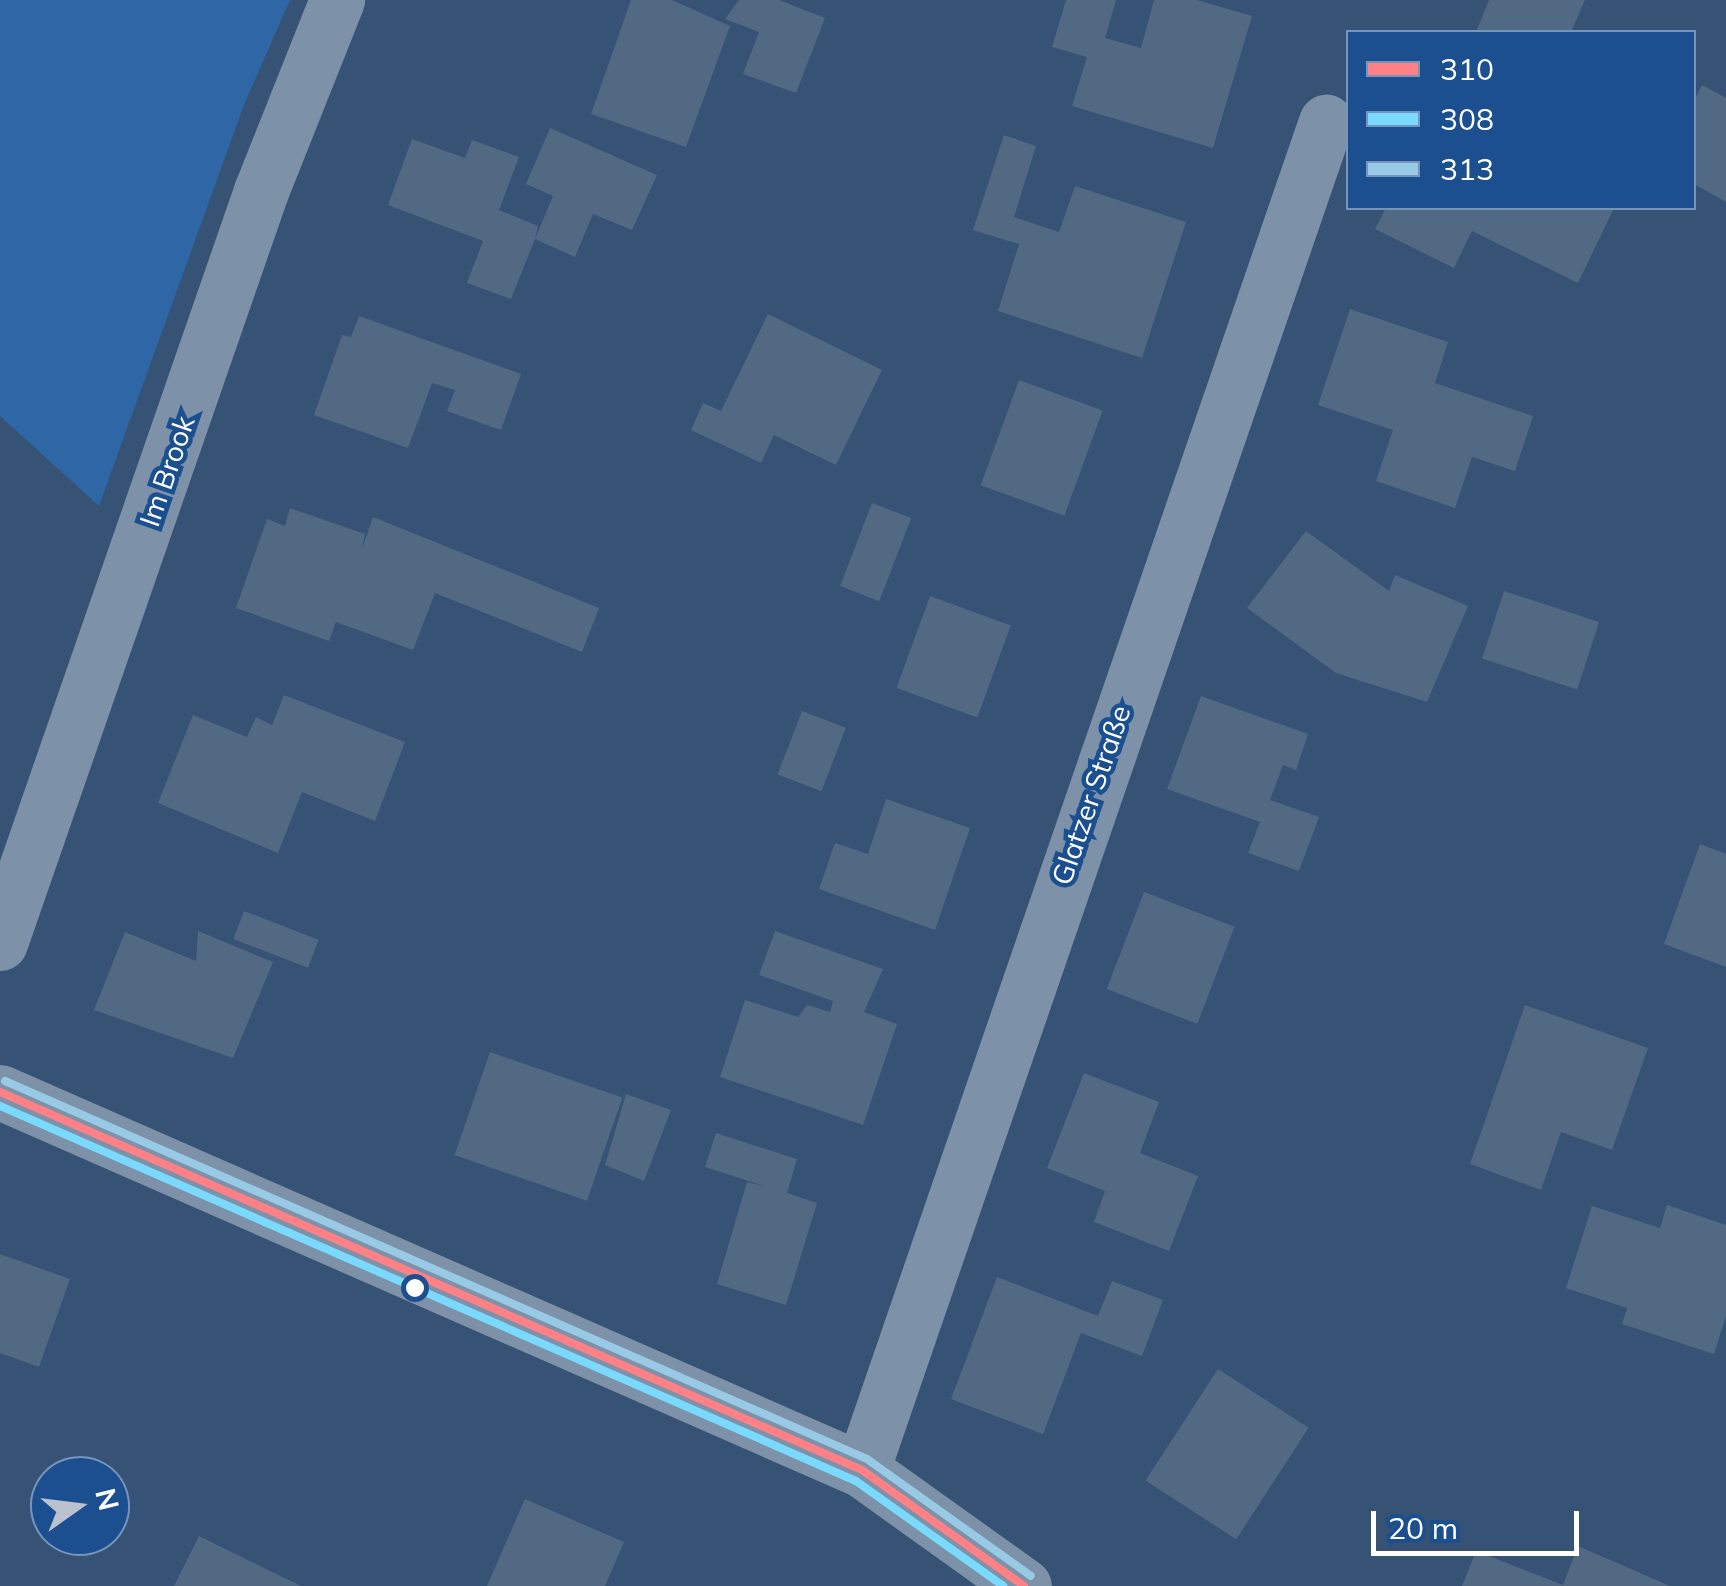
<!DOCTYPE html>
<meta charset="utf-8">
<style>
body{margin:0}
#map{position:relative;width:1726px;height:1586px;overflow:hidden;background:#365274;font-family:Mulish,sans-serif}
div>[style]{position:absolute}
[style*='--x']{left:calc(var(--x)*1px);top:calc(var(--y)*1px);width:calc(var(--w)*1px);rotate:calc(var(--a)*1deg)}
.green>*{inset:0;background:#2f66a5}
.building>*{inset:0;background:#526984;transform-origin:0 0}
.street>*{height:55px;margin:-27.5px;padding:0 27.5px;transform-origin:27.5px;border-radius:27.5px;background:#7d92a8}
.bus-1>*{height:8px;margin:-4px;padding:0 4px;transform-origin:4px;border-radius:4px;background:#ff8085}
.bus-2>*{height:8px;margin:-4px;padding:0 4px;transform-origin:4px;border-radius:4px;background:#7adafe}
.bus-3>*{height:8px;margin:-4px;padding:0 4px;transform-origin:4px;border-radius:4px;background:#98cae6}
.dots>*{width:28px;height:28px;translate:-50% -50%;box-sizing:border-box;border:5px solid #1b4f8f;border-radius:50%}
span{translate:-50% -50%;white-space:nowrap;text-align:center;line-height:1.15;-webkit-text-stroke:9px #1b4f8f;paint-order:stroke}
.street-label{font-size:28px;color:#fff}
.legend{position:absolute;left:1346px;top:30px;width:350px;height:180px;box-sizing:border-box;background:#1b4f8f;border:2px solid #7695bc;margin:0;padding:12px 18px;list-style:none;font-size:30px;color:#fff}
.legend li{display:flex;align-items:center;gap:20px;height:50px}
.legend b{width:50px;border:2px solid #7695bc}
.north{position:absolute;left:30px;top:1456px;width:100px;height:100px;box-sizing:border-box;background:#1b4f8f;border:2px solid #7695bc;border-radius:50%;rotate:76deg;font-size:28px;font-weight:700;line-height:40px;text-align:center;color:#fff}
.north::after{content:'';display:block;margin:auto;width:35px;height:45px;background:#b9c2ce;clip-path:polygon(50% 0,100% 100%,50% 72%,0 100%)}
.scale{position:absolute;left:1371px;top:1511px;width:208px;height:45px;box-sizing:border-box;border:5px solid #fff;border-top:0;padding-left:12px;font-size:30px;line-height:35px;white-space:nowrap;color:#fff;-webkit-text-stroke:8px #1b4f8f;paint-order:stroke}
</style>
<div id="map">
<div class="green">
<i style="clip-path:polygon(0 0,290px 0,244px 105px,99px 506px,0 416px)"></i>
</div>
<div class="building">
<i style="clip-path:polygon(631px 0,672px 0,730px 26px,686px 147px,591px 114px)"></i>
<i style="clip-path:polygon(739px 0,779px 0,825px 18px,796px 93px,743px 74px,759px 32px,725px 19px)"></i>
<i style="clip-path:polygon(1066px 0,1116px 0,1105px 38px,1141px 48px,1154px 0,1197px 0,1252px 16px,1213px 148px,1072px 106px,1087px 57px,1052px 47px)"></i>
<i style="clip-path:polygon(1489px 0,1585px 0,1571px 32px,1476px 32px)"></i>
<i style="clip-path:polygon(1702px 85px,1726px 98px,1726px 202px,1694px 184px,1694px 101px)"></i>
<i style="clip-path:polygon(550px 128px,657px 175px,632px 230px,593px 214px,575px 257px,535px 239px,511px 299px,467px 283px,483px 241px,388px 205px,412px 139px,465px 158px,472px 140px,519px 157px,499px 210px,538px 226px,535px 239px,553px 196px,526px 184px)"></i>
<i style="clip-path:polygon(1004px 135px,1036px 146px,1014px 217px,1059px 232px,1075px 186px,1186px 222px,1142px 358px,998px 311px,1019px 244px,973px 230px)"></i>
<i style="clip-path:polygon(1386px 208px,1614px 208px,1578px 283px,1472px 231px,1454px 268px,1375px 229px)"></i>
<i style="clip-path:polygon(1350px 309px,1448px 342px,1435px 383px,1533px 416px,1515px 471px,1472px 457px,1455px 508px,1376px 481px,1393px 430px,1318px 405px)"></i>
<i style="clip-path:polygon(768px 314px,882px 370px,836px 465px,774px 435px,761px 463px,691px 430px,703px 403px,721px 411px)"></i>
<i style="clip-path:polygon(359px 316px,521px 374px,501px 430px,447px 411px,455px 390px,432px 383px,408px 448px,314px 415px,342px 335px,351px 337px)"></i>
<i style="left:1019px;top:380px;width:89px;height:112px;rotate:20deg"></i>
<i style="left:872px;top:503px;width:42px;height:89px;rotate:21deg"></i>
<i style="clip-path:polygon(290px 508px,365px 534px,362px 549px,373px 517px,599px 608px,582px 652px,435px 593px,413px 650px,336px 622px,329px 641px,236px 608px,267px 519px,285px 526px)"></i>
<i style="clip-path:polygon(1306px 531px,1389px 591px,1395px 575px,1468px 606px,1427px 702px,1336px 673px,1247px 608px)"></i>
<i style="left:1504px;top:591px;width:100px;height:71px;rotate:18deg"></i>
<i style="left:930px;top:596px;width:86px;height:98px;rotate:20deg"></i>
<i style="clip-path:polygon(284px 695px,405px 742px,375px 821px,302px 792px,278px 853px,158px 803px,193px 715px,247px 737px,256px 717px,272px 725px)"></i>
<i style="clip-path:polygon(1201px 696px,1308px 734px,1296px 770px,1283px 765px,1270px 800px,1319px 817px,1299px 871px,1248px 853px,1260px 822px,1167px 789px)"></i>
<i style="left:802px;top:711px;width:47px;height:68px;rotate:21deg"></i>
<i style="clip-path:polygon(886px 799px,970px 828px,935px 930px,819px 889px,835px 843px,868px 854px)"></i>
<i style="clip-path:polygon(1700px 844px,1726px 854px,1726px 967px,1664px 944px)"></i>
<i style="left:1144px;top:892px;width:97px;height:104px;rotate:21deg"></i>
<i style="left:244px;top:911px;width:80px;height:30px;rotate:21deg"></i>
<i style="clip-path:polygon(198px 931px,273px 962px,233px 1058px,94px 1010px,125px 932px,196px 961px)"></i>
<i style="clip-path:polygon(775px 931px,883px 969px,864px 1012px,897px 1024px,863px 1125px,720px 1077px,745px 1000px,798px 1017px,807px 1005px,830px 1012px,833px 1001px,759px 975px)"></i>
<i style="clip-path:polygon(1525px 1005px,1648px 1048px,1612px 1150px,1561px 1132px,1541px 1190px,1470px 1164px)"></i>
<i style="left:490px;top:1052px;width:140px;height:109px;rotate:19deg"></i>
<i style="clip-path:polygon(1084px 1073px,1159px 1102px,1140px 1153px,1198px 1176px,1169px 1251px,1094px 1222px,1105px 1191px,1047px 1168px)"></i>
<i style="clip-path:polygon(626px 1094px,671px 1110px,644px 1181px,605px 1165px)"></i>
<i style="clip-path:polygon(716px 1133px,797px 1159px,787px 1193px,817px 1203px,786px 1305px,717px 1284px,747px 1182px,764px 1186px,705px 1167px)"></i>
<i style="clip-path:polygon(1667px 1205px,1726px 1225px,1726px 1316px,1714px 1354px,1622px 1324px,1627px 1308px,1566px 1288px,1592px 1206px,1660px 1228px)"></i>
<i style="clip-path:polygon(0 1254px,70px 1279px,39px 1367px,0 1353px)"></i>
<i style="clip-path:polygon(997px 1277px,1098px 1316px,1112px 1281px,1163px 1300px,1142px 1356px,1081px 1333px,1043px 1434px,951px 1399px)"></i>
<i style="left:1218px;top:1369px;width:108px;height:133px;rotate:33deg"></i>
<i style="clip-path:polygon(525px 1499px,624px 1542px,605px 1586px,487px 1586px)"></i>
<i style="clip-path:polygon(199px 1536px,301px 1586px,174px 1586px)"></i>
<i style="clip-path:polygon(1578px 1546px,1670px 1586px,1462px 1586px,1476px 1551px,1563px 1585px)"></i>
</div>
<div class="street">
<i style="--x:0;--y:943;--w:796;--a:-70.86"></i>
<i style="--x:261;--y:191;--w:206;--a:-68.3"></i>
<i style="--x:0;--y:1092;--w:941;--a:23.68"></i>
<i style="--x:862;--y:1470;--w:199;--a:35.6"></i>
<i style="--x:862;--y:1470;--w:1426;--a:-71.01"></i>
</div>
<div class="bus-1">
<i style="--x:0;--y:1092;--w:941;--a:23.68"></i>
<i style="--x:862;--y:1470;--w:199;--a:35.6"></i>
</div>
<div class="bus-2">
<i style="--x:0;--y:1106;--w:935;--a:23.66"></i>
<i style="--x:856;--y:1481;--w:181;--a:35.5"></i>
</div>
<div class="bus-3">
<i style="--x:5;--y:1081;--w:941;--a:23.68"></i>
<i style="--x:867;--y:1459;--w:201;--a:35.5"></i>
</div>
<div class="dots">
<i style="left:415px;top:1288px;background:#fff"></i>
</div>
<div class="street-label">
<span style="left:167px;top:471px;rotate:-71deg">Im Brook</span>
<span style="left:1091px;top:795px;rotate:-71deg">Glatzer Straße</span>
</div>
<ul class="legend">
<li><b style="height:12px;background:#ff8085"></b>310</li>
<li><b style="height:12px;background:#7adafe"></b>308</li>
<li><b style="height:12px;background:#98cae6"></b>313</li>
</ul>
<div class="north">N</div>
<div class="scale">20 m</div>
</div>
